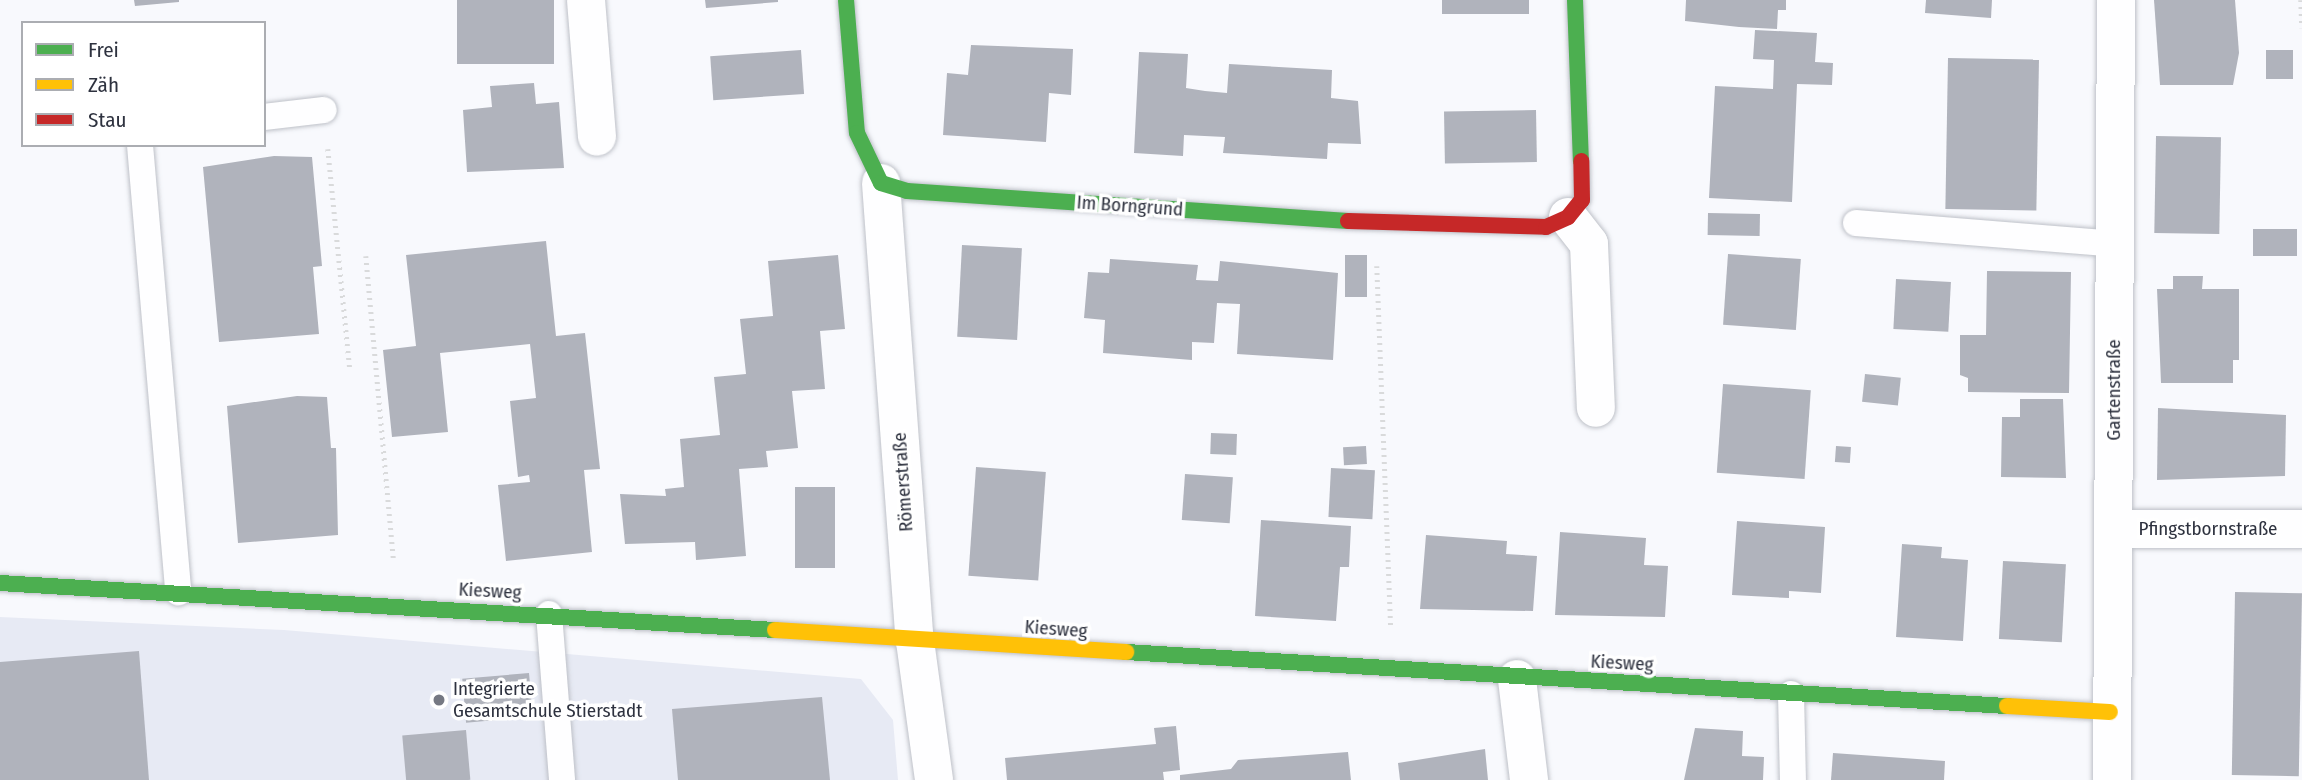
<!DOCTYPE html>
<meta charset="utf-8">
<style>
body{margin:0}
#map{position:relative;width:2302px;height:780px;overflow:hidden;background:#f8f9fd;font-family:"Fira Sans Condensed",sans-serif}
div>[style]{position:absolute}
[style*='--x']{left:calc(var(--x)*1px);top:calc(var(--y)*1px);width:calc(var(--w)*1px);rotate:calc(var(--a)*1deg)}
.built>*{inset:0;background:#e7eaf4}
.building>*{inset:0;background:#b0b3bc;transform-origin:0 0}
.path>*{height:4.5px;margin-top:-2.25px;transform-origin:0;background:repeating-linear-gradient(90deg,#d9dadb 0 2px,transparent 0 7px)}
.roads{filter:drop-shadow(0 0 2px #bec1c8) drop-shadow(0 0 2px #bec1c8)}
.lane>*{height:26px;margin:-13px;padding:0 13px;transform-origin:13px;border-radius:13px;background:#fefeff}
.street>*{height:38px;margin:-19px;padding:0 19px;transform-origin:19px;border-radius:19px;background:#fefeff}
.fast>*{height:16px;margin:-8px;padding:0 8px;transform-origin:8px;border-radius:8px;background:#4caf50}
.slow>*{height:16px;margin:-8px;padding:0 8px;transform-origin:8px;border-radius:8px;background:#ffc107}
.jam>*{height:16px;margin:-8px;padding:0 8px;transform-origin:8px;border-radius:8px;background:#c62828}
.dots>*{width:19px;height:19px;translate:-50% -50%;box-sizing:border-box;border:4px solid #fff;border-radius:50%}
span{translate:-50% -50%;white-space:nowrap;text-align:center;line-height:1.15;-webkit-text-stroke:7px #fff;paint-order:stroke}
.street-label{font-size:19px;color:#2e323f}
.poi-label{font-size:19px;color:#2e323f}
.left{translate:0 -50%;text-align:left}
.legend{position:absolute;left:21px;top:21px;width:245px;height:126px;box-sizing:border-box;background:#fff;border:2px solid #abadb2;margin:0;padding:9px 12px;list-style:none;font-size:21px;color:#2e323f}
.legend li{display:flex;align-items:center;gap:14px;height:35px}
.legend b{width:35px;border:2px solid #abadb2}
</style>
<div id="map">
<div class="built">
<i style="clip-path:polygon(0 617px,284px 630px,861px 679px,893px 720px,898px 780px,0 780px)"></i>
</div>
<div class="building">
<i style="clip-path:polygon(134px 0,179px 0,179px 2px,135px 6px)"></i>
<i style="left:457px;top:0;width:97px;height:64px"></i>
<i style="clip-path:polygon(705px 0,778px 0,778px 2px,706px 8px)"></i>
<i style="left:1442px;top:0;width:87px;height:14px"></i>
<i style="clip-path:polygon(1686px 0,1786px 0,1786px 10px,1778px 10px,1777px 29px,1739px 27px,1685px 21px)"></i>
<i style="clip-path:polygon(1926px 0,1992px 0,1991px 18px,1925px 13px)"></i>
<i style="clip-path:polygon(2154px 0,2235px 0,2239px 53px,2233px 85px,2160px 85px)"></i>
<i style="clip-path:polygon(1755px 30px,1817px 33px,1815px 62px,1833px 63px,1832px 85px,1797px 84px,1792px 202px,1709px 198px,1715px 86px,1773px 89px,1774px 60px,1753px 59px)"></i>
<i style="clip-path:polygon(971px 45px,1073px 49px,1071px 95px,1049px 93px,1046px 142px,943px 135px,947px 73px,968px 75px)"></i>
<i style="left:801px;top:50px;width:44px;height:91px;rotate:86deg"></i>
<i style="left:2293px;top:50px;width:29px;height:27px;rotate:90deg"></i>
<i style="clip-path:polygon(1139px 52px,1188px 54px,1186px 88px,1205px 91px,1227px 93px,1229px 64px,1332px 70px,1331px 98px,1358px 101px,1361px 144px,1328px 143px,1327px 159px,1223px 153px,1225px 137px,1184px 135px,1183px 156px,1134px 153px)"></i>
<i style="left:1948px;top:58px;width:91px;height:151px;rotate:1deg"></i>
<i style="clip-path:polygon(534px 83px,536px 104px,559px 102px,564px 168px,467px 172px,463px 110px,492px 107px,490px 86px)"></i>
<i style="left:1536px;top:110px;width:52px;height:92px;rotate:89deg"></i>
<i style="left:2156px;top:136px;width:65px;height:97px;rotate:1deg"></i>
<i style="clip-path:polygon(274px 156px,312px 157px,322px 266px,313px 267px,319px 334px,219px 342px,203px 167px)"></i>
<i style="left:1708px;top:213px;width:52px;height:22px;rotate:1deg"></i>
<i style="left:2253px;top:229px;width:44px;height:27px"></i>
<i style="clip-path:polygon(546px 241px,556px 336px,585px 333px,600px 469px,584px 470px,592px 552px,506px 561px,498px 485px,530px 482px,529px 475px,518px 477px,510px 401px,536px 398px,530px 344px,440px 353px,448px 432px,392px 437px,383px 350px,416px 346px,406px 255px)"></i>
<i style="left:962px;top:245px;width:60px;height:92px;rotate:3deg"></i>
<i style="left:1728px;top:254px;width:73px;height:71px;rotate:4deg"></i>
<i style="clip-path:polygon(838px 255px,845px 329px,820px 331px,825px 389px,792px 391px,798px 448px,766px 451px,768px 467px,739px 469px,746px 556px,696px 560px,695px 542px,625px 544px,620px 494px,666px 496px,665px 489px,684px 487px,680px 439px,720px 435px,714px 377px,746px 374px,740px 319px,773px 316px,768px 261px)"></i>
<i style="left:1345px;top:255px;width:22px;height:42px"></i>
<i style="clip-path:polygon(1110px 259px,1198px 265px,1196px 280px,1218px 281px,1220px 261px,1338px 273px,1333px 360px,1237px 354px,1240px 304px,1217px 303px,1214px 343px,1192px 342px,1192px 360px,1103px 353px,1105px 320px,1084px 318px,1088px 272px,1109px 273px)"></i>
<i style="clip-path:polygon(1987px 271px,2071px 272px,2069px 393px,1968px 392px,1968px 378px,1960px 375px,1960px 335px,1986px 335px)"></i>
<i style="clip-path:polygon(2173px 276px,2203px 276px,2202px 289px,2239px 289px,2239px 360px,2233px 360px,2233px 383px,2161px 383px,2157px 289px,2173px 289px)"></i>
<i style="left:1896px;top:279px;width:55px;height:50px;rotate:3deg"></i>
<i style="left:1865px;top:374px;width:36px;height:28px;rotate:6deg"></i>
<i style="left:1723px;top:384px;width:88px;height:89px;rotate:4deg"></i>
<i style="clip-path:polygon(297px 396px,327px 397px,331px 448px,336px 448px,338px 535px,238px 543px,227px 406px)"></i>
<i style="clip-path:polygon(2020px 399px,2063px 399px,2066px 478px,2001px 477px,2002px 417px,2020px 417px)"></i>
<i style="clip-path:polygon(2158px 408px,2286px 415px,2285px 476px,2157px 480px)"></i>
<i style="left:1211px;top:433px;width:26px;height:21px;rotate:2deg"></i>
<i style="left:1366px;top:446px;width:18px;height:23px;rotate:87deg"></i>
<i style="left:1836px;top:446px;width:15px;height:16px;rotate:4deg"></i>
<i style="left:976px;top:467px;width:70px;height:109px;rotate:4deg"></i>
<i style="left:1331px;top:468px;width:44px;height:49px;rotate:3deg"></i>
<i style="left:1185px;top:474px;width:48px;height:46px;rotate:4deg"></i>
<i style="left:795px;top:487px;width:40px;height:81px"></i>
<i style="clip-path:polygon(1261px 520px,1351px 526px,1349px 567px,1340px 567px,1336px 621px,1255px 616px)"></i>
<i style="clip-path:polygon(1737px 521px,1825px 527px,1821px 593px,1789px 591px,1789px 598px,1732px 595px)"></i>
<i style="clip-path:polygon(1560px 532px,1646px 538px,1644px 565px,1668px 566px,1665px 617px,1555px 615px)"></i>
<i style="clip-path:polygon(1426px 535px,1507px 541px,1506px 554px,1537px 556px,1533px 611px,1420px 609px)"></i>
<i style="clip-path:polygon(1902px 544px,1942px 547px,1941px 558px,1968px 560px,1963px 641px,1896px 637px)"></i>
<i style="left:2003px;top:561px;width:63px;height:78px;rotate:3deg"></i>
<i style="left:2235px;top:592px;width:67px;height:183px;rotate:1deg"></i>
<i style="clip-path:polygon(139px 651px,149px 780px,0 780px,0 662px)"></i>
<i style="left:529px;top:673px;width:44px;height:67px;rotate:85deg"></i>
<i style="clip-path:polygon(822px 697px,830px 780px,678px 780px,672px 709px)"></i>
<i style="clip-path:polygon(1176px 726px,1180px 770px,1163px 772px,1164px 780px,1007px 780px,1005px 758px,1156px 744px,1154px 728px)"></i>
<i style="clip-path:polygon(1695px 728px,1743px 731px,1742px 756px,1764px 757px,1763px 780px,1684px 780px)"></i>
<i style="left:466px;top:730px;width:50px;height:64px;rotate:85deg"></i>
<i style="clip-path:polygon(1485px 749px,1488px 780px,1400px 780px,1398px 763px)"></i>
<i style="clip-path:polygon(1348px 752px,1351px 780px,1180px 780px,1180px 775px,1231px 769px,1238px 760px)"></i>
<i style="clip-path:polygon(1833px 753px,1945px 761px,1944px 780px,1831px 780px)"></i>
</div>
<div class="path">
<i style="--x:2301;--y:0;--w:28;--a:88"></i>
<i style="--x:328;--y:149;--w:223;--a:84.3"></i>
<i style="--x:366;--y:256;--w:306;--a:84.8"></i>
<i style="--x:1377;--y:266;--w:359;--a:87.8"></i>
</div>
<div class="roads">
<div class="lane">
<i style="--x:264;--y:117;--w:60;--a:-6.7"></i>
<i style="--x:140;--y:145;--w:449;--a:85.1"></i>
<i style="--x:1856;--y:223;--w:260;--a:4.6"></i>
<i style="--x:549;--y:614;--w:167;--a:85.5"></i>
<i style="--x:1791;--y:694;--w:86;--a:88.7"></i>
</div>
<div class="street">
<i style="--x:586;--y:0;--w:137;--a:85.4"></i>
<i style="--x:881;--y:183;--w:459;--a:85.8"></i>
<i style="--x:915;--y:641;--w:140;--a:82.2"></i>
<i style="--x:1568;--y:217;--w:34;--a:52"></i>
<i style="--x:1589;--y:244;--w:164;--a:87.6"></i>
<i style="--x:2114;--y:529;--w:188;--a:0"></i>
<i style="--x:1517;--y:679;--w:102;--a:83.2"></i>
<i style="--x:2112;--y:780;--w:780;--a:-89.71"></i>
</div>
<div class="fast">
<i style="--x:846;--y:0;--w:133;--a:85.3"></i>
<i style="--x:857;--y:133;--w:55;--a:64.4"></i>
<i style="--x:881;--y:183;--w:27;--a:17"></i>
<i style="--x:907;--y:191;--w:442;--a:3.9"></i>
<i style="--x:1575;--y:0;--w:161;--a:87.9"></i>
<i style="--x:0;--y:583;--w:776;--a:3.47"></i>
<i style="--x:1126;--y:652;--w:883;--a:3.51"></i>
</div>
<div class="slow">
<i style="--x:775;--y:630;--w:352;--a:3.6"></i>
<i style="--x:2007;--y:706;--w:103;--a:3.3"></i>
</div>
<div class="jam">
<i style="--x:1348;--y:221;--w:198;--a:1.7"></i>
<i style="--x:1546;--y:227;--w:24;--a:-24"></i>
<i style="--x:1568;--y:217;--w:22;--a:-51"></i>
<i style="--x:1582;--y:200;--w:39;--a:-91"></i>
</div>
</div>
<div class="dots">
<i style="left:439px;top:700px;background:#757882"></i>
</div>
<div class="street-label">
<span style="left:1130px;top:206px;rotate:4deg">Im Borngrund</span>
<span style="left:2114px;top:390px;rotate:-90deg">Gartenstraße</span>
<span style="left:903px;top:482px;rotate:-94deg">Römerstraße</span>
<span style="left:2208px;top:529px">Pfingstbornstraße</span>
<span style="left:490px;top:591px;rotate:3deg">Kiesweg</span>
<span style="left:1056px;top:629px;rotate:4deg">Kiesweg</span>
<span style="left:1622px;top:663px;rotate:3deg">Kiesweg</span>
</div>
<div class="poi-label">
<span class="left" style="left:453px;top:700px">Integrierte<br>Gesamtschule Stierstadt</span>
</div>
<ul class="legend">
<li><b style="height:9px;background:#4caf50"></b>Frei</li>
<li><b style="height:9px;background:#ffc107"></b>Zäh</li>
<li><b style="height:9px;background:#c62828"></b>Stau</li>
</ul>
</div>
